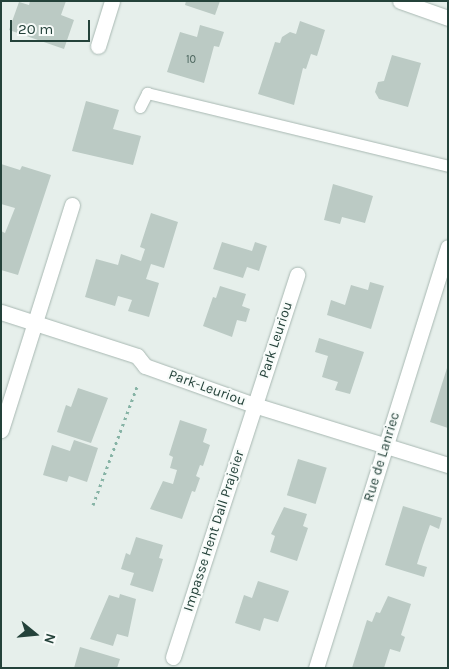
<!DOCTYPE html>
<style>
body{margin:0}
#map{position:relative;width:449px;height:669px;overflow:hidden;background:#e6efeb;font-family:Karla,sans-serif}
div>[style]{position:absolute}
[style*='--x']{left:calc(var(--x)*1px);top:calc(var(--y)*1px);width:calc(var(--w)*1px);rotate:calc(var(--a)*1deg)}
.building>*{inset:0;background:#bbcac4;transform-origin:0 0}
.path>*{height:3px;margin-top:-1.5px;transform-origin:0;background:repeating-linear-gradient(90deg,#86b3a5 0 2.5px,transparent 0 6.5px)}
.roads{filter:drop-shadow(0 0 1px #a8b8b2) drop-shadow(0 0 1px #a8b8b2)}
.service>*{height:11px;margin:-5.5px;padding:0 5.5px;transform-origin:5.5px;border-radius:5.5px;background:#fff}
.minor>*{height:15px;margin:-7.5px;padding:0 7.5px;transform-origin:7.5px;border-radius:7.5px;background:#fff}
span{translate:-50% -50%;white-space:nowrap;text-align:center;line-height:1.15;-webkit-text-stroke:4px #f7fbf9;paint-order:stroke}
.number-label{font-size:11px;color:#4a645c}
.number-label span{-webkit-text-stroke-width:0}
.street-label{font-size:14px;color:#24423a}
.frame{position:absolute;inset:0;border:2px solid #24423a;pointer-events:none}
.north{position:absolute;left:10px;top:609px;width:50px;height:50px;-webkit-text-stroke:4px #f7fbf9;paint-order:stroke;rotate:107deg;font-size:14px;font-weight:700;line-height:20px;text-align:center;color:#24423a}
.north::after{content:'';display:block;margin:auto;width:18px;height:22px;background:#24423a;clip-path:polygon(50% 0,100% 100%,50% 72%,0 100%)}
.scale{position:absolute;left:10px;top:20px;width:80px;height:22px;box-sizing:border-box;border:2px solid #24423a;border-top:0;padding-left:6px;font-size:15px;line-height:18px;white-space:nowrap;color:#24423a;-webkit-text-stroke:4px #f7fbf9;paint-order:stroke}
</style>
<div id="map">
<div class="building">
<i style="clip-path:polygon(30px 1px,66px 1px,61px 15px,74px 20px,64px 49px,9px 30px,19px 2px,29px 5px)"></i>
<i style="clip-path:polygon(186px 1px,220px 1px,215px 15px,185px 5px)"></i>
<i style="clip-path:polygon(300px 21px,325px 30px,317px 56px,311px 54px,306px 69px,303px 68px,294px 105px,258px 94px,275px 42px,280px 43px,282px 37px,290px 32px,296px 34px)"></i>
<i style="clip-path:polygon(200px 25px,224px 32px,219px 47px,214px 46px,204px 83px,167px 72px,180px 32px,197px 37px)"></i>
<i style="clip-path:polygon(392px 55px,421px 63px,408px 107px,379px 99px,375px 92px,378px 82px,384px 81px)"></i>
<i style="clip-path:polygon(86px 101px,119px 110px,113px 129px,141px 136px,133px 165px,72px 151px)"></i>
<i style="clip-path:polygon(1px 164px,20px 170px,22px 166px,51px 175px,18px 275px,1px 270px,1px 231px,5px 233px,15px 208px,1px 204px)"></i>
<i style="clip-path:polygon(333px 184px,373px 196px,365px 223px,342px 217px,340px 224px,324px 220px)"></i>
<i style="clip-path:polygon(151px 213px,178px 222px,164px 268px,151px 264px,146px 279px,159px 283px,149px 317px,128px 311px,132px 300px,118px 296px,115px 306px,85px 297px,96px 259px,118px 265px,121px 254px,141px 261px,145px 249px,140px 247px)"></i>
<i style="clip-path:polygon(222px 242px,252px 251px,255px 242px,267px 246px,259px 271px,247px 267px,243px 278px,213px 269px)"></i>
<i style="clip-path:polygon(370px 282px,384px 286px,371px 329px,327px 315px,331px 300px,345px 305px,351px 285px,368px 290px)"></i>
<i style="clip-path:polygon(220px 286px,246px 294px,242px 306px,250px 309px,246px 322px,237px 320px,232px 337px,203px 326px,213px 297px,216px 298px)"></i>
<i style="clip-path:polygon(319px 338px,364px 352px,350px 394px,335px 390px,338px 382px,322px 377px,328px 356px,315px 352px)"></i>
<i style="clip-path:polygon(447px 368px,448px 368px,448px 428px,430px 422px)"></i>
<i style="clip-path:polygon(78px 388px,108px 398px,91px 443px,57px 432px,66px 405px,71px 407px)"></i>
<i style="clip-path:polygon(180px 420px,207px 429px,203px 442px,210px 445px,203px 466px,200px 465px,196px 476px,200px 478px,195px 492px,192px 491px,182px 519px,150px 509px,163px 481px,173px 484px,177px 470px,170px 468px,173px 457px,169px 455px)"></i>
<i style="clip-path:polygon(74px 440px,98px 448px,87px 482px,69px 476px,67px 482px,43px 475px,52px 445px,70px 451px)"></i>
<i style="left:298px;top:459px;width:30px;height:38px;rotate:17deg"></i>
<i style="clip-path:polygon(403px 506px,442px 518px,439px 529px,430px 525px,423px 545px,417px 564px,427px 567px,424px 577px,385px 565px)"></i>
<i style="clip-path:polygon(284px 507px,307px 514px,303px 526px,308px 528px,297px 561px,270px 552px,275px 536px,271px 534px)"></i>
<i style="clip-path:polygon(136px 537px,163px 545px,159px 558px,163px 559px,153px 592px,130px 585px,134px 573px,121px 569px,126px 553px,130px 555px)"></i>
<i style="clip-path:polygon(258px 581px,289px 591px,278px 622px,264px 618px,260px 631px,235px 623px,244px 595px,252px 598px)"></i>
<i style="clip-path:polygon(120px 594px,136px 599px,128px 637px,117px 634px,113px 646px,90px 639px,109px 595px,119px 598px)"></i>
<i style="clip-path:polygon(388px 596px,411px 604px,401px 635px,405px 637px,400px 652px,390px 649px,384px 668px,352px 668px,367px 620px,372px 622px,376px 612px,380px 613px)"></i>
<i style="clip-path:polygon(80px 647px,120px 659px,117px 668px,74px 668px)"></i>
</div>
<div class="path">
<i style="--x:93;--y:505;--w:129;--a:-69.6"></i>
</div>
<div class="roads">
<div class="service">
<i style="--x:140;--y:107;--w:16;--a:-63"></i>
<i style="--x:147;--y:93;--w:310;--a:13.6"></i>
</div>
<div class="minor">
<i style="--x:400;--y:1;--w:51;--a:19.5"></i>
<i style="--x:98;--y:46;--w:47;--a:-72.7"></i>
<i style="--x:1;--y:312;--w:143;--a:17.9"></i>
<i style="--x:137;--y:356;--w:13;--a:51"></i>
<i style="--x:145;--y:366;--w:116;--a:19.7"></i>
<i style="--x:254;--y:405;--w:203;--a:17.2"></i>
<i style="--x:1;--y:430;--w:236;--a:-72.5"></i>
<i style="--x:173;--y:657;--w:402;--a:-72"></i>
<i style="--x:316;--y:668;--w:441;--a:-72.6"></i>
</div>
</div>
<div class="number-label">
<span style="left:191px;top:60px">10</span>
</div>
<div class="street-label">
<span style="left:276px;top:340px;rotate:-72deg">Park Leuriou</span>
<span style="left:207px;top:388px;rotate:20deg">Park-Leuriou</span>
<span style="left:382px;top:457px;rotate:-73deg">Rue de Lanriec</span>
<span style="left:214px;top:531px;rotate:-72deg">Impasse Hent Dall Prajeier</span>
</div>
<div class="frame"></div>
<div class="north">N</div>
<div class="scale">20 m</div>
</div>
